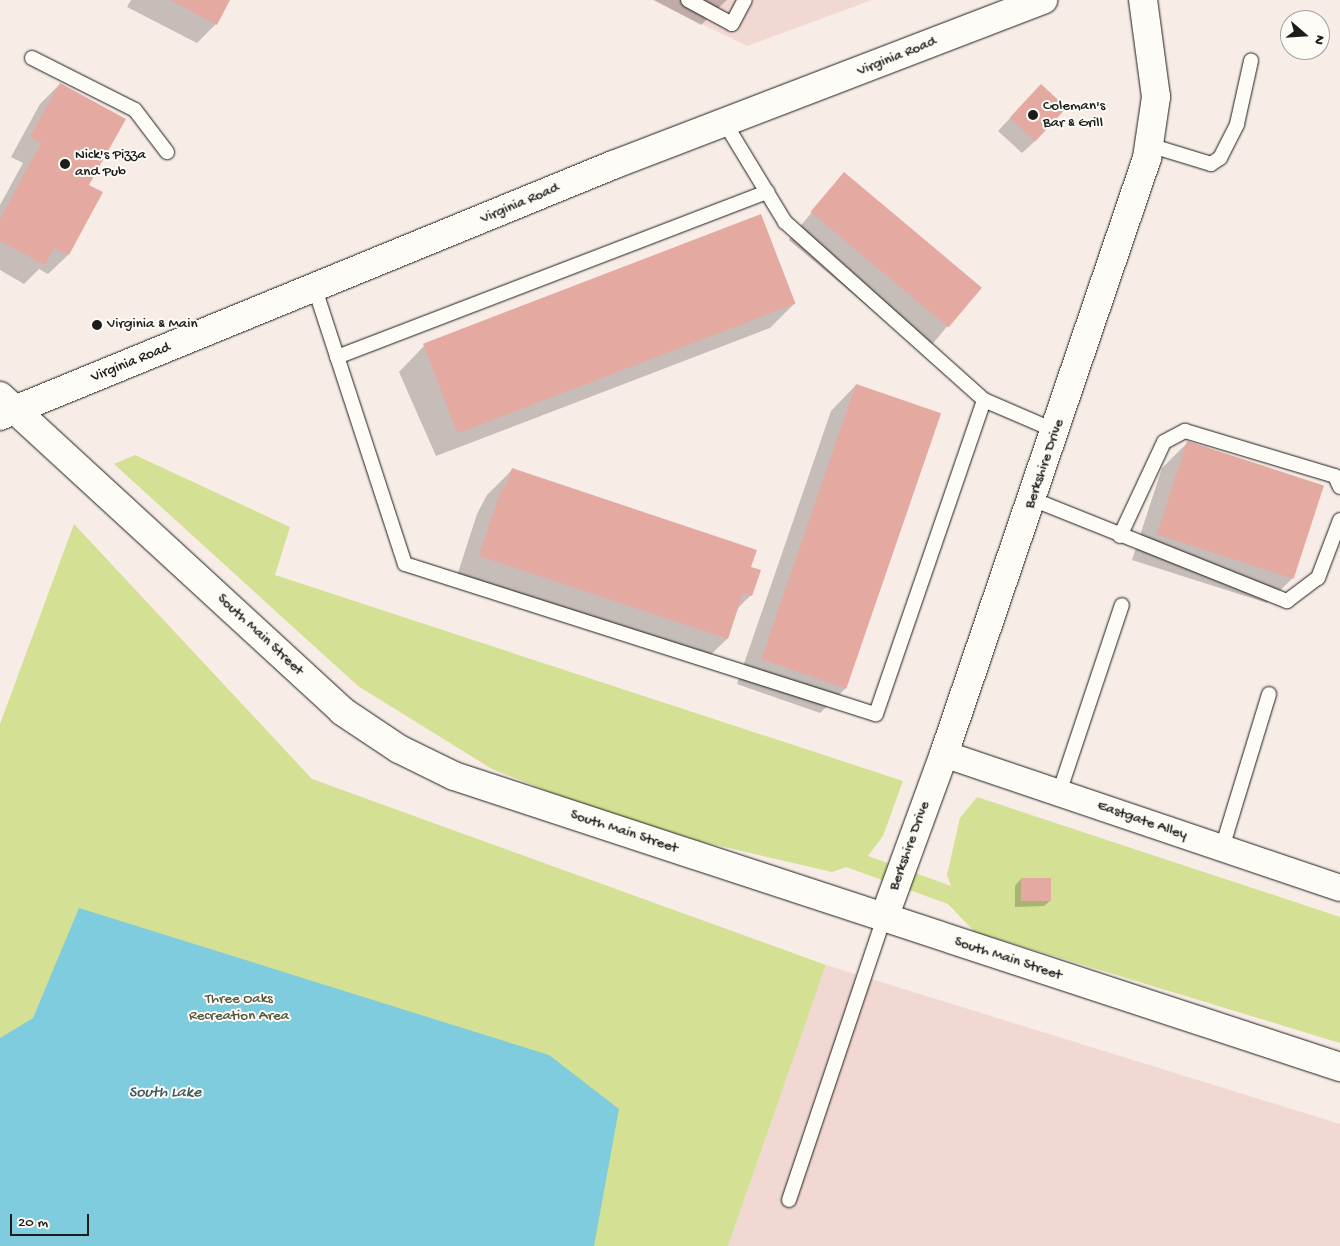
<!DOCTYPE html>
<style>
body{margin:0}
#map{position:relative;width:1340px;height:1246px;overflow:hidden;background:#f8ece6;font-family:"Gochi Hand",sans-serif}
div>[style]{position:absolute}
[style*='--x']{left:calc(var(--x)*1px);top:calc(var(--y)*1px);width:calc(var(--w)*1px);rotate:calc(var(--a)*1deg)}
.built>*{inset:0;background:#f2d8d2}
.green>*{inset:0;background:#d4e093}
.water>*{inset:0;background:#7fccdf}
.shadow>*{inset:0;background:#0003;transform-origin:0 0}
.building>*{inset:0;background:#e4aaa2;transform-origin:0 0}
.roads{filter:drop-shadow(0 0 1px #1c1c1c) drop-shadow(0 0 1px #1c1c1c)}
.lane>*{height:14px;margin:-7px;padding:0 7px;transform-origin:7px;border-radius:7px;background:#fdfcf7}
.street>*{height:26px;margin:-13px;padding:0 13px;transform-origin:13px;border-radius:13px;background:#fdfcf7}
.secondary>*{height:28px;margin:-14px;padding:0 14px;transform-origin:14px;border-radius:14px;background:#fdfcf7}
.dots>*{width:14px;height:14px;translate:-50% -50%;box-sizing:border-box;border:2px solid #fdfcf7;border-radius:50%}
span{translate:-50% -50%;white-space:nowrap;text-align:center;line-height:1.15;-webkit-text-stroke:4px #fdfcf7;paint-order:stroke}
.street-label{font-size:15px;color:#1c1c1c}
.poi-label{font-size:15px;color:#1c1c1c}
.left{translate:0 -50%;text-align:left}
.park-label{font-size:15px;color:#535740}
.water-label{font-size:16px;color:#3f5a60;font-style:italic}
.north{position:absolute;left:1280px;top:10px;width:50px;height:50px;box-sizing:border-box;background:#fdfcf7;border:1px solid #a3a29f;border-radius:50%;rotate:109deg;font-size:14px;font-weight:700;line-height:20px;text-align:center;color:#1c1c1c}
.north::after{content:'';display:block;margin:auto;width:18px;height:22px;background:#1c1c1c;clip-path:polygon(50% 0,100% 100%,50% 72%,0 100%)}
.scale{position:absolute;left:10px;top:1214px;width:79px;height:22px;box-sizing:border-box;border:2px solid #1c1c1c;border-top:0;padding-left:6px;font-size:15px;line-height:18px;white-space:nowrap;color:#1c1c1c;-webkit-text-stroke:4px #fdfcf7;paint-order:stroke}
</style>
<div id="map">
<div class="built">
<i style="clip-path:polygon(652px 0,872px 0,747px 46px)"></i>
<i style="clip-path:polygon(826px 965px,1340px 1124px,1340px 1246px,728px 1246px)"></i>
</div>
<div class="green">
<i style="clip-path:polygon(135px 455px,290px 527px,275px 575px,903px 781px,883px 836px,868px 856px,951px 886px,947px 875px,960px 818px,977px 797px,1340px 917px,1340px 1043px,975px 932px,948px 904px,846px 867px,832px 872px,699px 841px,575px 802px,492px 769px,358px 686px,114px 464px)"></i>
<i style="clip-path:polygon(74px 524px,312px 779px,826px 965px,728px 1246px,0 1246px,0 724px)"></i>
</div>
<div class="water">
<i style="clip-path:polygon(79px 908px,549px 1055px,619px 1109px,594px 1246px,0 1246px,0 1038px,33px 1018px)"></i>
</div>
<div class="shadow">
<i style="clip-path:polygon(131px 0,229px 0,216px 24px,197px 43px,127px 7px)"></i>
<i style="clip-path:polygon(654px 0,727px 0,701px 25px)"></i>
<i style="clip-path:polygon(60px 84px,88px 186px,101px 193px,68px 255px,48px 274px,39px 269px,24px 284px,0 270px,0 205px,23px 163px,11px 157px,40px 104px)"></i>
<i style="clip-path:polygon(1028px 99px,1035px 141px,1022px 153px,998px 131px)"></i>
<i style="left:844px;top:174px;width:177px;height:86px;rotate:40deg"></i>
<i style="clip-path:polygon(761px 216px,795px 303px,770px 328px,436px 456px,399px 372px,424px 346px)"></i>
<i style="clip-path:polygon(856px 385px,939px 414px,846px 688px,820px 713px,737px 684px,831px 411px)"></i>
<i style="clip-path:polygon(1187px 443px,1322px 486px,1293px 578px,1267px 603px,1132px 560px,1162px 468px)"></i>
<i style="clip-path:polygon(512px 470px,749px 567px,751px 595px,736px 610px,727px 639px,701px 664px,455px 582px,477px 514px,487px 495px)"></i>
<i style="clip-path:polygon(1021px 879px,1051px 900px,1044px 906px,1015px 907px,1015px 886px)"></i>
</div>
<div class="building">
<i style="clip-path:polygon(170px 0,230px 0,217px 25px)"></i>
<i style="clip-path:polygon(60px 83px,126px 119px,89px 185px,103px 192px,69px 255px,54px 248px,45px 265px,0 241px,0 219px,41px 143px,30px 137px)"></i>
<i style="left:1041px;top:84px;width:35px;height:46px;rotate:43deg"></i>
<i style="left:844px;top:172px;width:180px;height:52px;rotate:40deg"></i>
<i style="left:761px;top:214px;width:96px;height:362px;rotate:69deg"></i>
<i style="left:856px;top:384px;width:90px;height:291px;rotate:19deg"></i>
<i style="left:1187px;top:441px;width:144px;height:98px;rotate:18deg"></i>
<i style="clip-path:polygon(512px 468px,757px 550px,751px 567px,761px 570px,752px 596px,743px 593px,728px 639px,479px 556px,502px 487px,505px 488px)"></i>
<i style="left:1021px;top:878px;width:30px;height:23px"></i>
</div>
<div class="roads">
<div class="lane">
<i style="--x:688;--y:0;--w:50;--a:28.6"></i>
<i style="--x:732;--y:24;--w:27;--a:-62"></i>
<i style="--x:32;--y:58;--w:115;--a:26.8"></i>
<i style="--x:135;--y:110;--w:53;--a:52.7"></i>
<i style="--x:725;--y:123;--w:116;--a:58.8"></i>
<i style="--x:785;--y:222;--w:267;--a:41.8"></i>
<i style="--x:984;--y:400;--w:78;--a:23.3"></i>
<i style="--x:1149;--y:145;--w:65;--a:17"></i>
<i style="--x:1211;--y:164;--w:11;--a:-34"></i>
<i style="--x:1220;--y:158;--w:38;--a:-63"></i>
<i style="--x:1237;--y:124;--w:65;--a:-77.5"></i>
<i style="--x:315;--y:289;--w:289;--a:71.9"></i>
<i style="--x:405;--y:564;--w:494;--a:17.7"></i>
<i style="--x:876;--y:714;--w:332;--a:-71"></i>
<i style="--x:337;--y:357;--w:461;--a:-21"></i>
<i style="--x:1032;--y:499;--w:275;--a:21.8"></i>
<i style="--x:1287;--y:601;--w:39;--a:-37"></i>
<i style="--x:1318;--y:578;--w:62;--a:-69.2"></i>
<i style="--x:1120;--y:536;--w:104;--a:-64.9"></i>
<i style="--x:1164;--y:442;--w:24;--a:-28"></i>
<i style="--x:1185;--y:431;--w:157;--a:16.7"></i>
<i style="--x:1335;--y:476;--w:12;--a:66"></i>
<i style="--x:1059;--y:793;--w:198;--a:-71.5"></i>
<i style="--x:1222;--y:848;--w:161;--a:-73"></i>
<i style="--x:789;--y:1200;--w:298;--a:-71.4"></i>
</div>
<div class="street">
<i style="--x:944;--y:754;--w:418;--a:18.7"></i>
</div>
<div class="secondary">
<i style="--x:0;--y:396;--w:465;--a:42.6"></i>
<i style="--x:342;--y:711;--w:69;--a:33.7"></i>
<i style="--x:399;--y:749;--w:61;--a:26.1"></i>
<i style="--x:454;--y:776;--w:933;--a:18.18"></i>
<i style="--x:0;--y:416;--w:662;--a:-22.27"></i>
<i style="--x:613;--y:165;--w:461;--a:-21"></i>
<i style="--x:884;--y:918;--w:175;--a:-69.9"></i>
<i style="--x:944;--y:754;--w:630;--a:-71.19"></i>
<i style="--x:1147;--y:158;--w:62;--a:-81.6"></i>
<i style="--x:1156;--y:97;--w:98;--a:-97.6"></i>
</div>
</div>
<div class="dots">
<i style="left:1033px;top:115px;background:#1c1c1c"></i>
<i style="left:65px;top:164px;background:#1c1c1c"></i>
<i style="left:97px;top:325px;background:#1c1c1c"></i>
</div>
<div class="street-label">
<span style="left:897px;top:57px;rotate:-22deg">Virginia Road</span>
<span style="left:520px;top:204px;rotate:-23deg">Virginia Road</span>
<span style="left:131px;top:363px;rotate:-22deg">Virginia Road</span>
<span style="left:1045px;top:464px;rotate:-71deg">Berkshire Drive</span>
<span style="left:260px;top:635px;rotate:43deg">South Main Street</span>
<span style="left:1142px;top:821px;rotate:19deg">Eastgate Alley</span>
<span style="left:624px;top:832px;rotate:18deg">South Main Street</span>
<span style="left:910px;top:846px;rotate:-70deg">Berkshire Drive</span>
<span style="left:1008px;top:959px;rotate:18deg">South Main Street</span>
</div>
<div class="poi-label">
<span class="left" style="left:1043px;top:115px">Coleman's<br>Bar &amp; Grill</span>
<span class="left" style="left:75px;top:164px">Nick's Pizza<br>and Pub</span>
<span class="left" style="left:107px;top:325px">Virginia &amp; Main</span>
</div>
<div class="park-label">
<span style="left:239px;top:1008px">Three Oaks<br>Recreation Area</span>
</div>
<div class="water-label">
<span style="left:165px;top:1094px">South Lake</span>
</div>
<div class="north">N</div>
<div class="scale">20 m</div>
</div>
